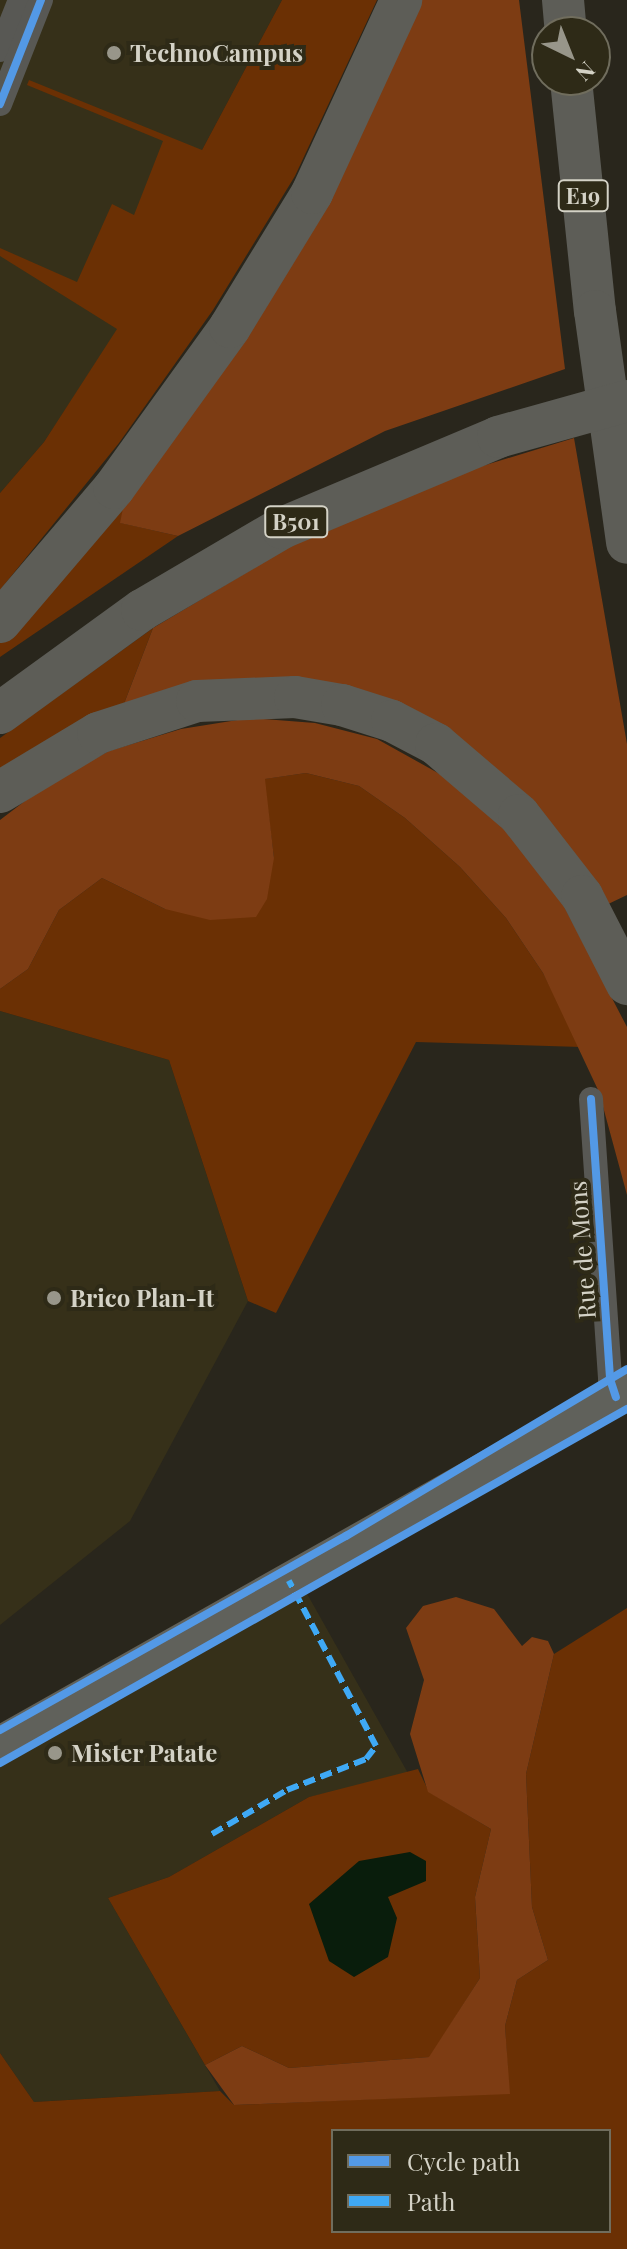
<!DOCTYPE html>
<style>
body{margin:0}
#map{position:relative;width:627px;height:2249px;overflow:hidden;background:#29261c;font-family:"Playfair Display",serif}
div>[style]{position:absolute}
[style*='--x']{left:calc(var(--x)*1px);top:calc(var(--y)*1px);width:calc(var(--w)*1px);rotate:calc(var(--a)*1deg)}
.built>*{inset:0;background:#363019}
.green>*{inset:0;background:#6b3004}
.forest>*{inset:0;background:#7d3c13}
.water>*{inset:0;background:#091d0c}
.street>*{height:24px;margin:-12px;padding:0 12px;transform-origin:12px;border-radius:12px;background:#585854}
.primary>*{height:38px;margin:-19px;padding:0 19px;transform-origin:19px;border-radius:19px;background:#60615b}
.highway>*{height:42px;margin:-21px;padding:0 21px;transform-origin:21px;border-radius:21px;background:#5d5d57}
.quiet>*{height:6px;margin-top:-3px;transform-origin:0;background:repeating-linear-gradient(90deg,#3fa9f5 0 12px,transparent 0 18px)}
.cycleway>*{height:8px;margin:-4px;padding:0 4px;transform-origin:4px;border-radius:4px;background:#5399e6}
.dots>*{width:22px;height:22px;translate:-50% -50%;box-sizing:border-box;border:4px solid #2e2a17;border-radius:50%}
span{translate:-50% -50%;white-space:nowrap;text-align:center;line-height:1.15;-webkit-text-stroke:8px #2e2a17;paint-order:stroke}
.shield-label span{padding:2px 6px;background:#2e2a17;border:2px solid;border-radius:6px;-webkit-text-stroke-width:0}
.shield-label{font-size:22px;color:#d4d2c6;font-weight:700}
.poi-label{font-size:24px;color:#d4d2c6;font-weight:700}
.left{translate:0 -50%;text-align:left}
.street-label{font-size:24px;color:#d4d2c6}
.legend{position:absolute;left:331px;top:2129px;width:280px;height:104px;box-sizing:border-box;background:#2e2a17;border:2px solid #706d5d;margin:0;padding:10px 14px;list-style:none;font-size:24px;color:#d4d2c6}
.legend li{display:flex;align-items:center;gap:16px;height:40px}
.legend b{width:40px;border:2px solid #706d5d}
.north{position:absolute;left:531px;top:16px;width:80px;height:80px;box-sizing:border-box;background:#2e2a17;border:2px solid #706d5d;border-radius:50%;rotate:137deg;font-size:22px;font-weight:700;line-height:32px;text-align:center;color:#d4d2c6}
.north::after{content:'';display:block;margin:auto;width:28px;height:36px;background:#98968a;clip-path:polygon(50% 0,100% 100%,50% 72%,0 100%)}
</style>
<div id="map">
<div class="built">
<i style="clip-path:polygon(0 0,282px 0,202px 150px,118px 329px,44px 442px,0 493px)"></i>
<i style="clip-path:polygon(0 1011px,169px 1060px,248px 1301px,130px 1521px,0 1625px)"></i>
<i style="clip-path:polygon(297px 1576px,409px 1775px,309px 1797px,169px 1877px,108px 1898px,220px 2091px,34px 2102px,0 2053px,0 1745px)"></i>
</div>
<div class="green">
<i style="clip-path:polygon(282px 0,377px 0,295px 176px,213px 310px,119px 443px,0 590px,0 493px,44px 442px,117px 329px,0 256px,0 248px,77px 282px,112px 204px,134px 215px,163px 141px,27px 85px,29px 80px,202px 150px)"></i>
<i style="clip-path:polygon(126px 493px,121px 523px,178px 536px,0 657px,0 643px)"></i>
<i style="clip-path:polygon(153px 628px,122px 709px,0 778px,0 738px)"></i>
<i style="clip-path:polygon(306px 773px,359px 786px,405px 818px,460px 867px,506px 918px,543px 973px,581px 1047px,416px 1042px,276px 1313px,248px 1301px,169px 1060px,0 1011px,0 989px,28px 969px,59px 910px,102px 878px,165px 909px,274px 858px,264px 779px)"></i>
<i style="clip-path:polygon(evenodd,627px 1608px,627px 2249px,0 2249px,0 2053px,34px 2102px,220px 2091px,234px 2105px,509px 2093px,505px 2026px,517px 1980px,548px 1960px,532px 1907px,526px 1774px,554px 1654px,627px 1608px,333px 2131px,609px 2131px,609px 2231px,333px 2231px,333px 2131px)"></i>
<i style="clip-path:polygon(418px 1769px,429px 1792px,491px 1829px,475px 1897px,480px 1978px,430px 2057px,289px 2068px,242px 2046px,205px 2065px,108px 1898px,169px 1877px,309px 1797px)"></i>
</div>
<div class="forest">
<i style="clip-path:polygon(416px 0,519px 0,565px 369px,385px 431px,178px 536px,120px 523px,126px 493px)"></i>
<i style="clip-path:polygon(574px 438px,627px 744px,627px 895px,602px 907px,405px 716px,122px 709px,153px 628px,289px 547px,440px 479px)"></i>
<i style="clip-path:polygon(250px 718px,315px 723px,377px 739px,447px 778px,500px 822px,553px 885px,627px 1027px,627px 1195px,599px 1092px,543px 973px,506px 918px,460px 867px,405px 818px,359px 786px,306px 773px,265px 779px,274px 858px,267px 899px,256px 917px,210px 920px,165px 909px,102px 878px,59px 910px,28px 969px,0 989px,0 820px,46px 785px,109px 751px,181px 729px)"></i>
<i style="clip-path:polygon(456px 1597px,494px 1609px,522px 1646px,532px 1637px,548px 1641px,554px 1654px,526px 1774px,532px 1907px,548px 1960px,517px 1980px,505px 2026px,510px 2094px,234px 2105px,205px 2065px,242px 2046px,289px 2068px,429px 2057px,480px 1978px,475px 1897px,491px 1829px,428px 1792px,410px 1734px,424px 1680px,406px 1628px,423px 1606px)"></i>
</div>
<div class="water">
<i style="clip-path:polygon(410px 1852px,426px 1861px,426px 1881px,388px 1897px,397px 1918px,388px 1957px,354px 1977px,329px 1961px,309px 1904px,359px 1861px)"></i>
</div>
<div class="street">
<i style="--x:0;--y:50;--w:54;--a:-68.2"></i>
<i style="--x:0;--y:104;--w:112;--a:-68.5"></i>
<i style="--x:591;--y:1099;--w:281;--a:86.1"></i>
<i style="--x:610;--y:1379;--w:19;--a:72"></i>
</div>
<div class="primary">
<i style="--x:0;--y:1745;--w:720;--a:-29.45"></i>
</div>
<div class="highway">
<i style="--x:563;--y:0;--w:32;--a:85"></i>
<i style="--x:571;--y:80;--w:232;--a:84.1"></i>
<i style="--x:595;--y:311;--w:234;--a:82.1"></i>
<i style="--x:0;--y:622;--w:176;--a:-49.6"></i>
<i style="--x:114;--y:488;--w:198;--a:-54.2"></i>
<i style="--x:230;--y:327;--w:157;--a:-58.5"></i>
<i style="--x:312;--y:193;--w:213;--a:-65.2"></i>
<i style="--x:0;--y:713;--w:175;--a:-36"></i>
<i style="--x:142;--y:610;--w:162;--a:-30.4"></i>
<i style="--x:282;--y:528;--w:234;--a:-22.8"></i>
<i style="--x:498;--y:437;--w:134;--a:-15.6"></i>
<i style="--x:0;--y:792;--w:114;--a:-31"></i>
<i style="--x:98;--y:733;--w:104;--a:-17.9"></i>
<i style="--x:197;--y:701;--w:98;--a:-2.3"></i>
<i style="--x:295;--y:697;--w:48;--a:9.7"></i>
<i style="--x:342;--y:705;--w:52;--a:17.7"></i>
<i style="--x:392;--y:721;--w:50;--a:27.6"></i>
<i style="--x:436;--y:744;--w:109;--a:40.5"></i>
<i style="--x:519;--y:815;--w:103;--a:52.1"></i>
<i style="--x:582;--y:896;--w:99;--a:62.9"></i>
</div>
<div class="quiet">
<i style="--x:212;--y:1834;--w:87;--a:-30.4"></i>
<i style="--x:287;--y:1790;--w:85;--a:-21.4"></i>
<i style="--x:366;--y:1759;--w:16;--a:-52"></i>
<i style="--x:376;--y:1746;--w:187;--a:-117.8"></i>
</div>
<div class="cycleway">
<i style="--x:0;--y:104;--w:112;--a:-68.5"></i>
<i style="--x:591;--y:1099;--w:281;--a:86.1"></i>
<i style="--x:610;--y:1379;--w:19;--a:72"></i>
<i style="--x:0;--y:1730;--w:397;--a:-29.3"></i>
<i style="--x:346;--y:1536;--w:327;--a:-30.7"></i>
<i style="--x:0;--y:1763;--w:720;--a:-29.45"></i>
</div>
<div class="dots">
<i style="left:114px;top:53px;background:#98968a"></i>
<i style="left:54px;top:1298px;background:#98968a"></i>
<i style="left:55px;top:1753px;background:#98968a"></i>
</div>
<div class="shield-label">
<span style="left:583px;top:196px">E19</span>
<span style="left:296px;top:522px">B501</span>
</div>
<div class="poi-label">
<span class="left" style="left:130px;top:53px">TechnoCampus</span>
<span class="left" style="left:70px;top:1298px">Brico Plan-It</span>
<span class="left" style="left:71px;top:1753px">Mister Patate</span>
</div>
<div class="street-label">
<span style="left:582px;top:1250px;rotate:-94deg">Rue de Mons</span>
</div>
<ul class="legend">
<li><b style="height:10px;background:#5399e6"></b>Cycle path</li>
<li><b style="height:10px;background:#3fa9f5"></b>Path</li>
</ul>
<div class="north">N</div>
</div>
